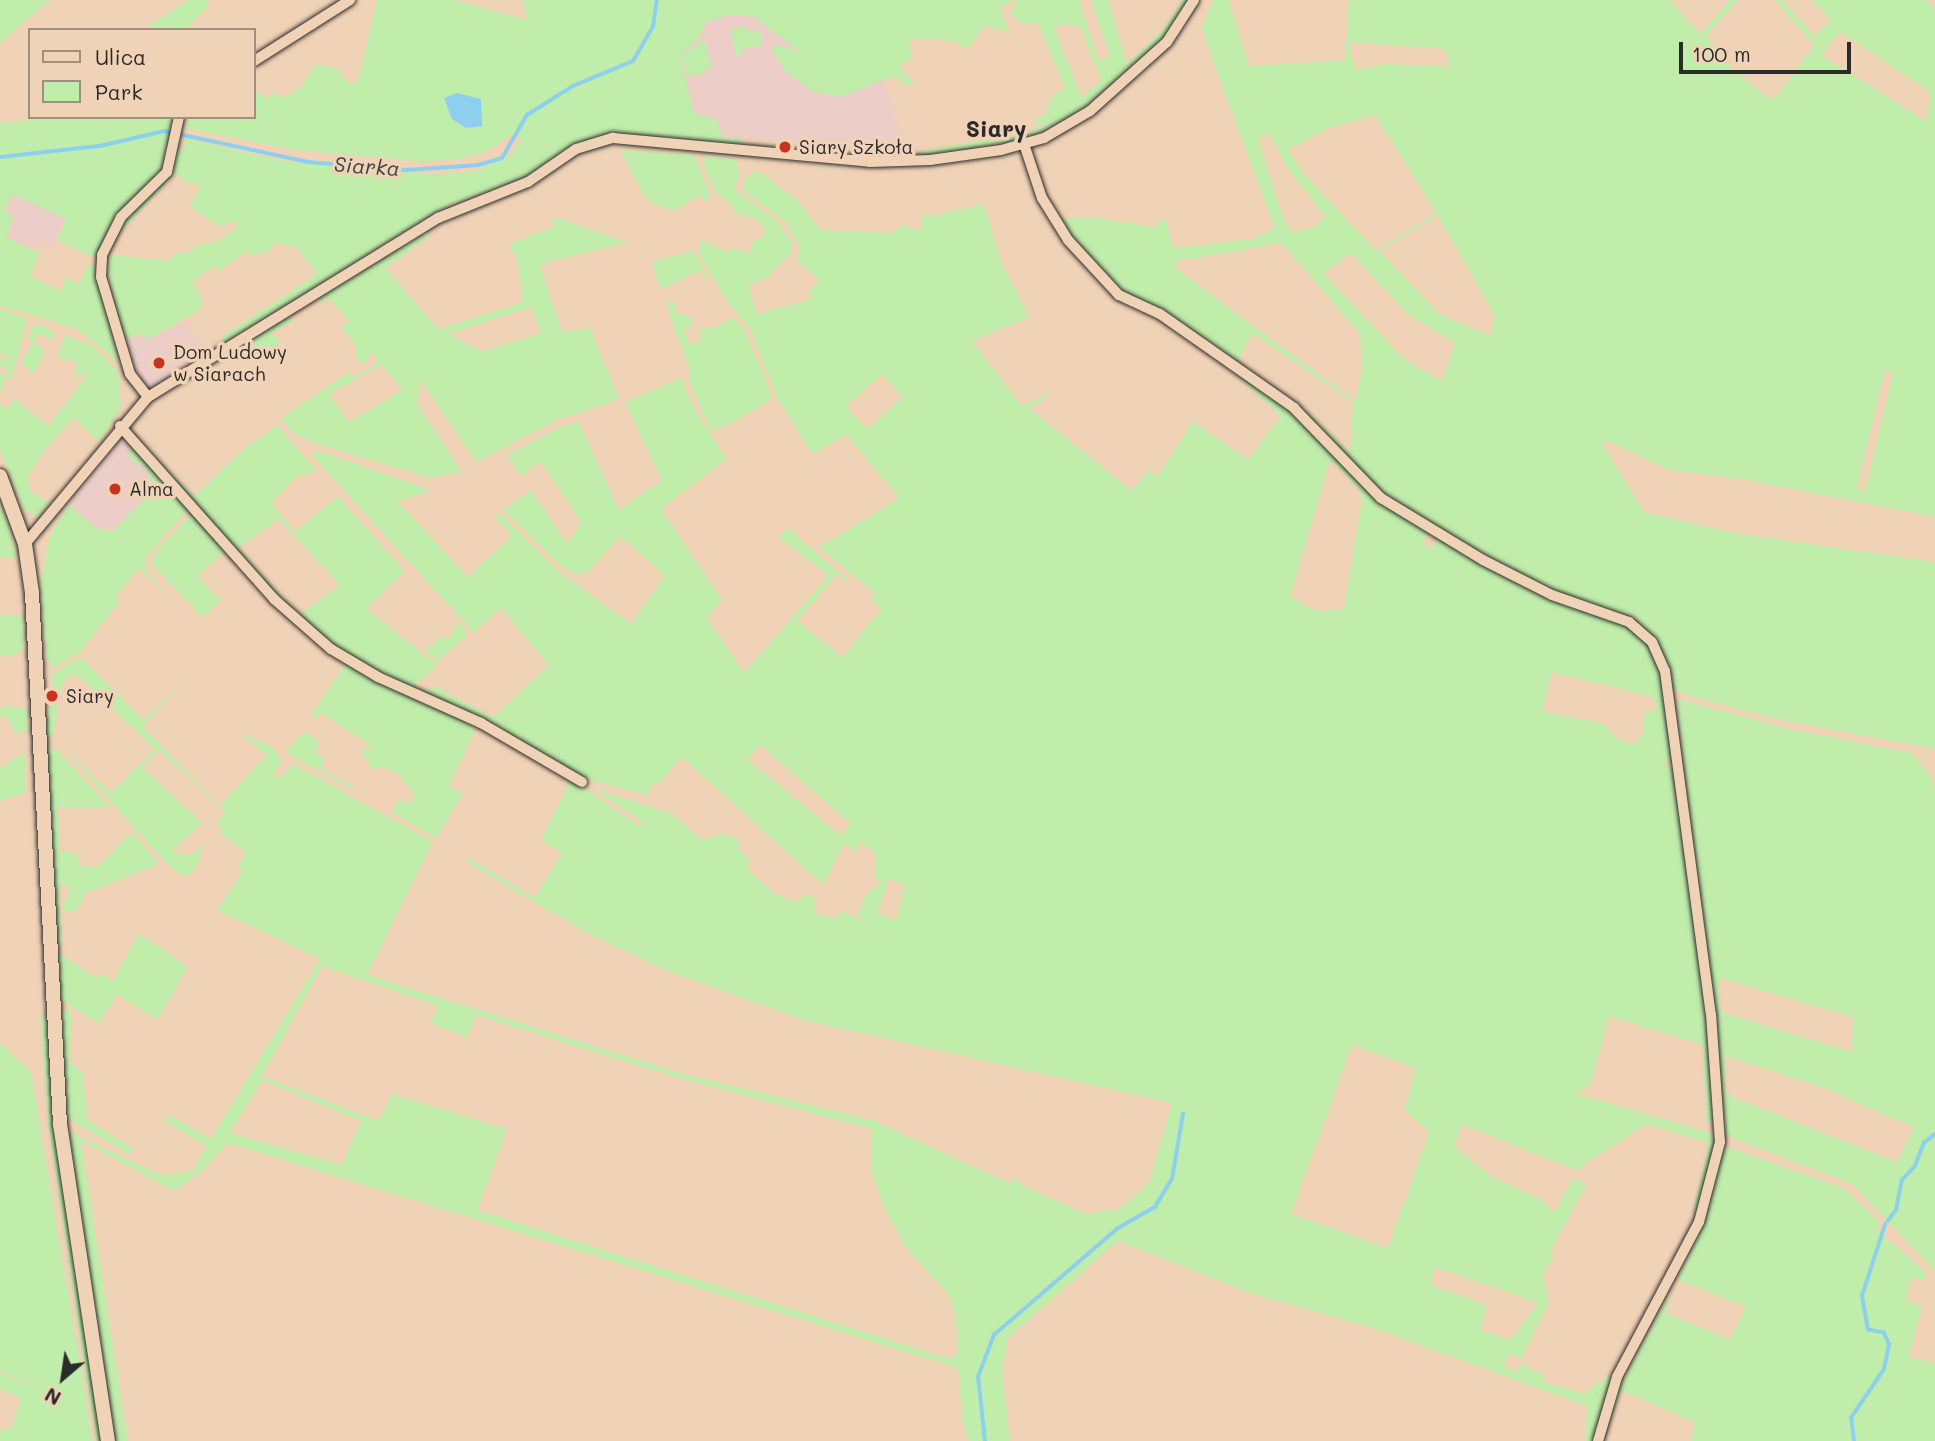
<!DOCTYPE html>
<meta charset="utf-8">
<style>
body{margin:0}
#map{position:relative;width:1935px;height:1441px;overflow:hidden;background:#f0d2b6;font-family:Mali,sans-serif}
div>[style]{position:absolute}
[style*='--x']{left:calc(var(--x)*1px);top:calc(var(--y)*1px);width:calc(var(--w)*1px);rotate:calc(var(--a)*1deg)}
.built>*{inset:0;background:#eccdc7}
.green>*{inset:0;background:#c0edaa}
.water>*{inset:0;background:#8cd0ee}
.stream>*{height:3.5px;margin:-1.75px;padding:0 1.75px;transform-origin:1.75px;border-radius:1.75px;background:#8cd0ee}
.roads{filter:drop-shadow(0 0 2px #2b2b2b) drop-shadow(0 0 2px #2b2b2b)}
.street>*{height:10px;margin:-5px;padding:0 5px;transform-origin:5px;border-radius:5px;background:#f0d2b6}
.secondary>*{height:14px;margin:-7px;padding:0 7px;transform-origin:7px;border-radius:7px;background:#f0d2b6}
.dots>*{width:19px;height:19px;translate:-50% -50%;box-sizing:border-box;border:4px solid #f0d2b6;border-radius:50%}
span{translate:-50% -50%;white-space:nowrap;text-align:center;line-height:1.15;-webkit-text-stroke:7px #f0d2b6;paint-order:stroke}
.poi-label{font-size:19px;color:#2b2b2b}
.left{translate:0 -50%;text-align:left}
.water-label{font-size:21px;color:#3a4448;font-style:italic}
.quarter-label{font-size:23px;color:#2b2b2b;font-weight:700}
.legend{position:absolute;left:28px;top:28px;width:228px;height:91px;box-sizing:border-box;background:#f0d2b6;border:2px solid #a18f7e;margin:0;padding:9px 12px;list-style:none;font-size:21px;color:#2b2b2b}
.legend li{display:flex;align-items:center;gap:14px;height:35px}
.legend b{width:35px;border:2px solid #a18f7e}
.north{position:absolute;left:28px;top:1343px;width:70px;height:70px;-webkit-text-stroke:5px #f0d2b6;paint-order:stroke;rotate:209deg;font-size:19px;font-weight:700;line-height:28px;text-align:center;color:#2b2b2b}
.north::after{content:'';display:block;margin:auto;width:24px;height:32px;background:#2b2b2b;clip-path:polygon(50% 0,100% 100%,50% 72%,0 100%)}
.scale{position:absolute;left:1679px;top:42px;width:172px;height:32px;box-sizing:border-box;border:4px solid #2b2b2b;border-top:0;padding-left:9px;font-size:21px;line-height:24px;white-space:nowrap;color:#2b2b2b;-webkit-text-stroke:5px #f0d2b6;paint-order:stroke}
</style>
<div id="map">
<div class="built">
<i style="clip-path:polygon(733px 14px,754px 17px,774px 29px,801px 54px,777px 45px,786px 72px,812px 91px,841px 97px,883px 80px,907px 153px,771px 140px,760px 134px,758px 139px,721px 137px,694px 113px,679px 54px,697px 41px,706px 22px)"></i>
<i style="clip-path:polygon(12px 194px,66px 219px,54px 246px,44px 242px,30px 248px,5px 237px,4px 211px)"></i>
<i style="clip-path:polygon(185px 321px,204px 352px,143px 393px,133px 384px,122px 340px,143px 333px,147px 340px)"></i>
<i style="clip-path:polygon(122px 438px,130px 445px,130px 458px,147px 471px,152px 488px,117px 529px,96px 528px,69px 505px)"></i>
</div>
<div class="green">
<i style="clip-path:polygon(0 0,50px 0,0 43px)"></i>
<i style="clip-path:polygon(188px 0,208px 0,208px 7px,184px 30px,142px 30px)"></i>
<i style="clip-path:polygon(377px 0,454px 0,528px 20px,522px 0,1015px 0,1000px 8px,1010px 33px,984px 26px,971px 46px,965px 48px,955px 41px,913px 39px,909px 42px,912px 59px,899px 67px,913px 83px,905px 87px,898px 77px,888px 78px,841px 97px,812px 91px,786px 72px,771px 49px,777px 45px,800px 52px,754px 17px,733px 14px,706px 22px,697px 41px,679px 54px,694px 113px,717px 120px,722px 137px,745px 139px,736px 145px,595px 138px,563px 152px,519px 181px,444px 207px,225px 342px,221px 337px,317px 274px,297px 248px,276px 243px,267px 252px,251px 255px,247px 251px,218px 271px,214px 266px,192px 282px,202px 298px,202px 308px,147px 340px,143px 333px,123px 340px,108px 270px,110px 250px,112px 255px,169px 261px,173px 258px,171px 254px,192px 252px,190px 247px,218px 241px,237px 228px,235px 220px,220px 227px,190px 206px,201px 185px,190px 184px,175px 174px,114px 239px,121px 224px,165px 181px,179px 149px,185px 149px,185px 138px,284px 161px,430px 174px,476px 171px,513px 153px,521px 139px,512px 134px,488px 151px,454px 160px,415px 161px,296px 150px,185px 128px,189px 117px,254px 117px,254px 90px,268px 98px,273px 93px,283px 97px,298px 90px,317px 64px,337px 68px,349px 84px,358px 81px)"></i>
<i style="clip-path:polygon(evenodd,1017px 0,1079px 0,1099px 61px,1110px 57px,1091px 0,1109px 0,1127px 64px,1165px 27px,1183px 0,1188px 0,1174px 28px,1076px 114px,1031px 137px,1028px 132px,1050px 123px,1036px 125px,1035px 119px,1045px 114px,1052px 96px,1065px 88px,1038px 23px,1024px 25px,1011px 15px,1017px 0,1064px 24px,1080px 26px,1101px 80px,1082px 98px,1054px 27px,1064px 24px)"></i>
<i style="clip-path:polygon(evenodd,1213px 0,1229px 0,1249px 66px,1345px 60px,1349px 0,1670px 0,1700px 34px,1730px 0,1738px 0,1706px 36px,1730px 66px,1769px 99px,1776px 97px,1814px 45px,1775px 0,1782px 0,1815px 36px,1830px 20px,1812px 0,1926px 0,1935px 8px,1935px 517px,1740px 479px,1670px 470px,1608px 441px,1603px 445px,1644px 512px,1733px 533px,1935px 562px,1935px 749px,1777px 719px,1683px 694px,1674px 688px,1657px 644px,1636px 617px,1555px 593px,1382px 496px,1296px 407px,1113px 283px,1059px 218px,1098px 218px,1157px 228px,1158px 221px,1166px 220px,1174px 248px,1251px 239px,1275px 229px,1201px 28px,1213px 0,1841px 32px,1930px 92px,1926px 121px,1824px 57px,1825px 49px,1841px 32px,1213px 0,1349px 42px,1445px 49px,1450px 66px,1384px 64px,1355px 70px,1349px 42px,1213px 0,1375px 115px,1436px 212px,1376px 251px,1302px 171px,1288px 149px,1329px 128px,1375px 115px,1213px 0,1269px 133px,1287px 167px,1325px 217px,1315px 226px,1292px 233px,1281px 211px,1258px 138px,1269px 133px,1213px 0,1437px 215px,1494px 313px,1491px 336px,1439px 314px,1380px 251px,1437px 215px,1213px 0,1282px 243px,1360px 334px,1362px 372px,1355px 401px,1173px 266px,1178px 261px,1282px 243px,1213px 0,1351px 253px,1409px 315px,1455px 343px,1442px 381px,1404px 359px,1323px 273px,1351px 253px,1213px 0,1252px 333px,1353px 402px,1350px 453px,1311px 414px,1238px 361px,1252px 333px,1213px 0,1885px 370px,1893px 373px,1865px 492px,1857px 489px,1885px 370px)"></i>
<i style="clip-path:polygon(747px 26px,748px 33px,760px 30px,763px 45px,742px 49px,743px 55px,736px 56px,731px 29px)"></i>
<i style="clip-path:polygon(705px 40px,712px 68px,704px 70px,704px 74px,687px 76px,681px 54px)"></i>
<i style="clip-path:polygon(59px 117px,174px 117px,160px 173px,119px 215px,95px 258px,57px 240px,66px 219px,12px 194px,4px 211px,14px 216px,6px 237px,40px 253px,30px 276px,60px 291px,66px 278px,78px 284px,89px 263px,94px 265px,119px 363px,75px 328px,0 306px,0 123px)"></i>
<i style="clip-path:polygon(1019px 133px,1020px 139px,962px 150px,921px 155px,920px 151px)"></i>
<i style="clip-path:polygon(620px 150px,695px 155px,711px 197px,705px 200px,699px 195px,674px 211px,653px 204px,644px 196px)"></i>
<i style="clip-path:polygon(evenodd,705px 156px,736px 159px,739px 177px,735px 190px,778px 222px,791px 241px,791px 253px,765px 279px,748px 285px,757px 314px,811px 299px,810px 289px,820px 282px,796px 259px,800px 249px,787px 223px,743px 191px,743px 182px,753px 172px,762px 173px,799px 202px,821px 230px,890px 233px,903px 225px,921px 231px,922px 213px,929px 216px,984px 204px,1000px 260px,1029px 317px,972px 341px,1022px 406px,1055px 390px,1030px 409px,1131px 490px,1150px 470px,1157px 477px,1193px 421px,1248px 460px,1281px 416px,1243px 382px,1247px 377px,1285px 407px,1372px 495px,1428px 532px,1423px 544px,1432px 549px,1438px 537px,1629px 626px,1645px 638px,1664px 685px,1671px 761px,1660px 764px,1671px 766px,1689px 872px,1716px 1121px,1706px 1121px,1703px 1045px,1609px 1016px,1590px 1085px,1575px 1093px,1711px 1133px,1714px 1143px,1697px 1216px,1693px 1213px,1709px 1143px,1646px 1124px,1576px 1170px,1462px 1124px,1455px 1146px,1489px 1175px,1543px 1200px,1550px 1210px,1556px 1210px,1573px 1178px,1587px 1184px,1550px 1251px,1554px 1254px,1543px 1275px,1549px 1303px,1521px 1359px,1508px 1354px,1503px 1366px,1517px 1372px,1520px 1364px,1543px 1374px,1544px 1382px,1586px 1394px,1597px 1381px,1603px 1383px,1606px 1376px,1612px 1379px,1593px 1441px,1585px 1441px,1587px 1406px,1370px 1327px,1259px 1296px,1118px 1241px,1008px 1338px,1002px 1372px,1010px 1441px,969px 1441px,963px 1424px,958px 1368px,238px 1146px,227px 1144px,204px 1169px,174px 1191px,81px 1141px,128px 1441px,116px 1441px,67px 1131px,161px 1175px,193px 1171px,206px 1146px,163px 1120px,169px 1115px,211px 1139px,320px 959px,217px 910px,243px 871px,237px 866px,246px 853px,220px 833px,221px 825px,216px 821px,226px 812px,159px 750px,142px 767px,202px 823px,171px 852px,192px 855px,204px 844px,196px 868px,188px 875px,179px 874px,167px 864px,59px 744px,111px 793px,155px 749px,78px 676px,70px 675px,62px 685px,53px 737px,45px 736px,49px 704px,55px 700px,51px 676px,74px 660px,82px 658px,144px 720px,183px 680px,143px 727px,220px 805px,267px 755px,238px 732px,273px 747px,282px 760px,273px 775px,278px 779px,293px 764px,433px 842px,367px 975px,684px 1074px,873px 1120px,1009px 1183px,1015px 1178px,1020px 1184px,1085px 1214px,1119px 1209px,1149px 1183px,1172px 1103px,807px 1021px,666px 970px,593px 936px,466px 862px,468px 858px,535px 897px,562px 853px,541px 840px,571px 779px,639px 826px,643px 822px,592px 788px,671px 813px,703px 840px,726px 833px,740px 841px,737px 848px,749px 858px,747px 870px,775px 894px,796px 902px,806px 894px,816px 898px,814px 913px,834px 918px,844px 911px,868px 925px,857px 915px,865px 896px,881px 882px,876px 877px,875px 852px,861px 843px,854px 851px,844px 844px,823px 885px,682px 757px,658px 785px,649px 783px,652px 789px,647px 795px,588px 780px,417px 692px,436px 687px,493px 717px,549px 665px,501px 608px,474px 633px,309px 452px,322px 452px,423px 487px,429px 492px,397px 501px,468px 577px,512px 536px,494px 516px,499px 513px,562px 574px,631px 624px,665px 576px,621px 536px,588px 572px,575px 575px,560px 565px,503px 510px,531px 490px,567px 544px,581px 522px,541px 461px,521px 476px,507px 455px,560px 427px,579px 422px,619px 510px,662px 480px,625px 402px,681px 378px,697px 414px,727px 459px,661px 509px,722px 600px,707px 618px,744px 673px,829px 575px,779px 538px,788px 528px,852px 584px,836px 575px,797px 621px,843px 657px,881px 609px,870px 600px,875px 593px,819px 547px,899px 498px,847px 435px,812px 454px,777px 397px,750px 329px,729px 304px,699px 254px,701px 240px,729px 252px,732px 248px,748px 253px,755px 238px,761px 240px,766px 231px,756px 218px,735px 213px,731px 204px,715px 192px,704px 166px,705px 156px,882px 374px,903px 397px,867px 429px,846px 406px,882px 374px,705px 156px,1334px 463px,1361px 492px,1362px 499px,1344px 609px,1316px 611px,1290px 596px,1329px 464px,1334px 463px,705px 156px,1552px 672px,1654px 697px,1657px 711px,1645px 711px,1642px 735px,1634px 745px,1615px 737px,1605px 724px,1542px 711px,1552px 672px,705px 156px,761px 745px,845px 819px,852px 819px,841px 836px,747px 759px,761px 745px,705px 156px,889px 879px,905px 884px,896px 920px,877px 913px,889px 879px,705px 156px,322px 966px,438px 1006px,431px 1023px,467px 1037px,476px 1015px,682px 1079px,872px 1129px,872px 1173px,883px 1205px,905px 1246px,948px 1294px,956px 1318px,958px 1352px,950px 1359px,477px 1210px,507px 1129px,392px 1094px,380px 1119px,375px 1120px,262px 1076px,322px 966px,705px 156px,1352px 1045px,1416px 1068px,1404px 1110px,1429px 1132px,1388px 1248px,1291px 1214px,1352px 1045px,705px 156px,262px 1080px,361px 1121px,342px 1165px,230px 1133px,262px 1080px,705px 156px,1434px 1268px,1459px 1275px,1538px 1303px,1510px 1340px,1480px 1329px,1487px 1305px,1431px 1285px,1434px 1268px)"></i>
<i style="clip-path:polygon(evenodd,551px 216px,627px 242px,540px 264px,562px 332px,590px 328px,619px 399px,557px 420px,477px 462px,421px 381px,417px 403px,462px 472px,430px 478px,315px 443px,293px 433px,281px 418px,349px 372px,353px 378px,377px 364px,373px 350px,366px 362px,358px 363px,354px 343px,341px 328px,348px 321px,329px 298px,321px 303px,318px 298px,429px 232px,431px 235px,385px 268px,439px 329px,523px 302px,518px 263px,509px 244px,555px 226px,551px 216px,531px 307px,541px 333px,482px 351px,448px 334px,531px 307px,551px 216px,382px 365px,402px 390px,349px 422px,329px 394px,382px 365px)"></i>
<i style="clip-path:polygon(694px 251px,712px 284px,700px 271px,666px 287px,659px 285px,652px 261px)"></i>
<i style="clip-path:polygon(670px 300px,677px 304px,674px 312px,691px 317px,694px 325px,684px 328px,689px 345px,701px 340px,700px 328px,715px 328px,733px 317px,743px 328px,765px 377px,772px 399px,723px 428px,715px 427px,718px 434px,709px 427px,687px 376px,691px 374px,666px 304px)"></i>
<i style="clip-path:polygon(0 309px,27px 319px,12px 378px,6px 378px,0 393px,0 374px,5px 375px,8px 369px,0 366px,0 358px,8px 360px,10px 357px,0 353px)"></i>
<i style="clip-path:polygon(289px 317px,292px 321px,272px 333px,280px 341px,273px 355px,261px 353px,247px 365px,236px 356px,261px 339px,233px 357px,231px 352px)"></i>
<i style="clip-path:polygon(40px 323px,55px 333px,53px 339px,38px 333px,34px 343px,42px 347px,44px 355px,35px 371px,30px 371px,21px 362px,33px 342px,28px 340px,32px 328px)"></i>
<i style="clip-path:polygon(65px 335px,93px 346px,118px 371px,121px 408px,99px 442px,74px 418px,46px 448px,28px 476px,29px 490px,49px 503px,37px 516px,24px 510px,0 450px,0 404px,9px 409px,13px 398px,48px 426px,90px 372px,75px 378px,77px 362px,57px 357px)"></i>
<i style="clip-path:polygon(evenodd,277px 425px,317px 471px,298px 476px,271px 502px,295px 532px,338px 496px,405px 571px,367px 609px,437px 665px,412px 689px,351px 659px,296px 618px,159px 462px,195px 496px,239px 453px,277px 425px,279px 519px,340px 585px,299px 615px,238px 548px,279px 519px)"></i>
<i style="clip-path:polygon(130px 445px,188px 509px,146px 557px,146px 570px,169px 596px,138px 568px,115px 597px,119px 602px,80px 652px,51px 669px,45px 647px,41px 581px,50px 534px,69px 505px,96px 528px,113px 531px,141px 502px,152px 483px,147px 471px,130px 458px)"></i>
<i style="clip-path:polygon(0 505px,8px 521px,16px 558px,0 558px)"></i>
<i style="clip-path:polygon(194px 511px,226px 551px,197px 575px,221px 601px,202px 617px,152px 564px,154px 554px)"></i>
<i style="clip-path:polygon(0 614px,23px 616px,24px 649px,12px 656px,0 655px)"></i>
<i style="clip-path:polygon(457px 620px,468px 635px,436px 662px,425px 647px,436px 643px,435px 637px,451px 638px)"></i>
<i style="clip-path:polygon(347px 662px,478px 725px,449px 786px,463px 794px,436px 838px,391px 812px,399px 800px,410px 803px,415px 795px,398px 774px,383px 767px,374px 770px,361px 753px,364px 747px,377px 750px,322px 713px,315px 719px,311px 715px)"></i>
<i style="clip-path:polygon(evenodd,1677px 699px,1790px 729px,1912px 753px,1931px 776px,1935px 793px,1935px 1271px,1852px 1184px,1726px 1135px,1677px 699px,1719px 978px,1853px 1017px,1852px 1052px,1724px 1013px,1719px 1006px,1719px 978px,1677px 699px,1726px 1056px,1821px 1087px,1914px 1127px,1897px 1162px,1730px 1096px,1724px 1089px,1726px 1056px)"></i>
<i style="clip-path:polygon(9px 705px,27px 709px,27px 731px,15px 733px,7px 717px,0 716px,0 709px)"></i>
<i style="clip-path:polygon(304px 731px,320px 742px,315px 752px,325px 760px,320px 768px,354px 787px,351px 789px,285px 752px)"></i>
<i style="clip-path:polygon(46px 747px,58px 751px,110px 807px,58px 807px,60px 853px,63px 850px,80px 856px,77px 865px,97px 867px,132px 832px,159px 864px,84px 894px,83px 903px,72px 912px,63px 911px,62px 907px,71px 889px,60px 884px,61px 946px,58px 945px)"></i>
<i style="clip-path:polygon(26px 752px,26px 793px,0 801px,0 768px)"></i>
<i style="clip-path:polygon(139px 933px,188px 967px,157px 1020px,117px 994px,99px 1023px,56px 998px,55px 956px,61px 954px,96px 978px,100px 973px,113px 981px)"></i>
<i style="clip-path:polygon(57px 1008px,71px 1012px,70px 1063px,83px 1072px,87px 1120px,135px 1149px,129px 1154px,65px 1117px)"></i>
<i style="clip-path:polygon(40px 1016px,46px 1019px,53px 1124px,102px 1441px,97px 1441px,87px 1386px,48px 1125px)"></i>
<i style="clip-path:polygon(0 1043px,31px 1072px,93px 1441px,0 1441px,0 1430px,11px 1428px,21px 1398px,0 1389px,0 1374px,58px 1393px,0 1372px)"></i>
<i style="clip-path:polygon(1730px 1148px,1844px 1188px,1880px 1222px,1877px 1228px,1886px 1238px,1926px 1272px,1924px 1281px,1911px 1278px,1906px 1301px,1922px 1306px,1909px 1357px,1935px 1363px,1935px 1441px,1691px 1441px,1695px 1422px,1622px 1391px,1615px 1405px,1611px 1403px,1670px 1294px,1666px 1313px,1730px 1340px,1746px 1307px,1678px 1280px,1701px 1228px,1720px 1150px)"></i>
</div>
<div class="water">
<i style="clip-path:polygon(457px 93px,481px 99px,482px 126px,466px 128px,452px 119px,444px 98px)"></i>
</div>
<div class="stream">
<i style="--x:0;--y:157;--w:101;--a:-6.3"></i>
<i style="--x:100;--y:146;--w:67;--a:-13"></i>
<i style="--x:165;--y:131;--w:146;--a:12.2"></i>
<i style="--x:308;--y:162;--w:99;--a:4.6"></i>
<i style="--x:407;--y:170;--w:71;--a:-4"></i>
<i style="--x:478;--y:165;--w:25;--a:-16"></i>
<i style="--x:502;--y:158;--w:50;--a:-59.8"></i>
<i style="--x:527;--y:115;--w:54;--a:-32.2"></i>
<i style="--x:573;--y:86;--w:65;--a:-22.6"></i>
<i style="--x:633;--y:61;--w:39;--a:-60"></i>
<i style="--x:653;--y:27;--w:27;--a:-82"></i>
<i style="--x:1888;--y:1221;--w:14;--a:-54"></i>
<i style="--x:1896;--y:1210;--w:31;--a:-79"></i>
<i style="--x:1902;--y:1180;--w:19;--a:-47"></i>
<i style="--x:1915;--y:1166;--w:25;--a:-69"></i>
<i style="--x:1924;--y:1143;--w:14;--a:-39"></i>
<i style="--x:985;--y:1441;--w:64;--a:-96.2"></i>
<i style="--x:978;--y:1377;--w:45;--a:-69.1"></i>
<i style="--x:994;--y:1335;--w:164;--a:-40.8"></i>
<i style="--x:1118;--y:1228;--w:43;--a:-29.6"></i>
<i style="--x:1155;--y:1207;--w:33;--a:-59"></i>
<i style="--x:1172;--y:1179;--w:66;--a:-80.4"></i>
<i style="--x:1854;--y:1441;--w:23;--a:-97"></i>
<i style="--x:1851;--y:1418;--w:59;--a:-56"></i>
<i style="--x:1884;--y:1369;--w:25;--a:-78"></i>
<i style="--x:1889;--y:1345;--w:13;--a:-113"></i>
<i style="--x:1884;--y:1333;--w:16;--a:-169"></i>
<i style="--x:1868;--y:1330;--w:35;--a:-100"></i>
<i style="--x:1862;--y:1296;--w:75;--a:-72.1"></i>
</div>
<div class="roads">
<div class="street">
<i style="--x:254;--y:61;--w:114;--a:-32.4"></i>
<i style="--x:1024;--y:144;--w:57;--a:71.6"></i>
<i style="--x:1042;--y:198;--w:49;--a:58.2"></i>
<i style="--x:1068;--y:240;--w:75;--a:47.2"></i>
<i style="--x:1119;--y:295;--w:45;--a:24.9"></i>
<i style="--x:1160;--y:314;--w:164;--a:35"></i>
<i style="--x:1294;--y:408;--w:125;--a:46"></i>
<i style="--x:1381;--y:498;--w:119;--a:31.3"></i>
<i style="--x:1483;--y:560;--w:77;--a:26.9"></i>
<i style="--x:1552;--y:595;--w:82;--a:19.3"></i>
<i style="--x:1629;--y:622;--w:30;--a:41"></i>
<i style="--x:1652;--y:642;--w:32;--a:66"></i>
<i style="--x:1665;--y:671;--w:346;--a:82.4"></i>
<i style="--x:1711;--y:1014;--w:128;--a:86"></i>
<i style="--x:1720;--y:1142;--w:83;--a:104.7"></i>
<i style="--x:1699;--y:1222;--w:175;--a:117.9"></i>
<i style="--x:1617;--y:1377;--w:67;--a:106.5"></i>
<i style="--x:148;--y:397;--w:29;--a:-128"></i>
<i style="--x:130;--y:374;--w:101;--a:-106.6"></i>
<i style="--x:101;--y:277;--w:22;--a:-87"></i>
<i style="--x:102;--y:255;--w:42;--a:-63.4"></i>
<i style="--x:121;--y:217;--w:64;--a:-44.4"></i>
<i style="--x:167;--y:172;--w:56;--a:-77.7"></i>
<i style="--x:120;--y:426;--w:232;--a:48.3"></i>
<i style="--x:274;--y:599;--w:76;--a:41.3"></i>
<i style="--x:331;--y:649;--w:55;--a:30.8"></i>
<i style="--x:378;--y:677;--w:113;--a:24.1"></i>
<i style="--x:481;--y:723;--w:117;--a:30.3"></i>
<i style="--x:25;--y:544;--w:192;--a:-50.1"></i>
<i style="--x:148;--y:397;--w:341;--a:-31.7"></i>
<i style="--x:438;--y:218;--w:97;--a:-21.8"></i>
<i style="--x:528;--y:182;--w:58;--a:-34.5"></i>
<i style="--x:576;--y:149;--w:39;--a:-17"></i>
<i style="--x:613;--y:138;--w:258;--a:5.3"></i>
<i style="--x:870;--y:162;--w:60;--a:-1.9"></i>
<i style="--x:930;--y:160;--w:72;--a:-8"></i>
<i style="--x:1001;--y:150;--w:45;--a:-15.6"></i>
<i style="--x:1044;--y:138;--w:53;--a:-30.4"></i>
<i style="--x:1090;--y:111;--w:103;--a:-41.9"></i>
<i style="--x:1167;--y:42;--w:50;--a:-57.3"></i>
</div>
<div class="secondary">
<i style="--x:0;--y:476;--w:72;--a:69.8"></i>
<i style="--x:25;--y:544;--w:49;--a:81.9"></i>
<i style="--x:32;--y:593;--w:532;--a:86.98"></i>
<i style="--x:60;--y:1124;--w:321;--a:81.4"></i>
</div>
</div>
<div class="dots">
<i style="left:785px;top:147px;background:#c8321e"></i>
<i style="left:159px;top:363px;background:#c8321e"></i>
<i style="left:115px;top:489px;background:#c8321e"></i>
<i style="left:52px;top:696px;background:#c8321e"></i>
</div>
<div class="poi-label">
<span class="left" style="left:799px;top:147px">Siary Szkoła</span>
<span class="left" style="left:173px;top:363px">Dom Ludowy<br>w Siarach</span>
<span class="left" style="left:129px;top:489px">Alma</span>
<span class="left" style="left:66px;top:696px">Siary</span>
</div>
<div class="water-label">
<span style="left:367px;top:166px;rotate:4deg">Siarka</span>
</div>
<div class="quarter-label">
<span style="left:996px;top:128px">Siary</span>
</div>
<ul class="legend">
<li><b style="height:9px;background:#f0d2b6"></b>Ulica</li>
<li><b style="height:19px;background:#c0edaa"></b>Park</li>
</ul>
<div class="north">N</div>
<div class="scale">100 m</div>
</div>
